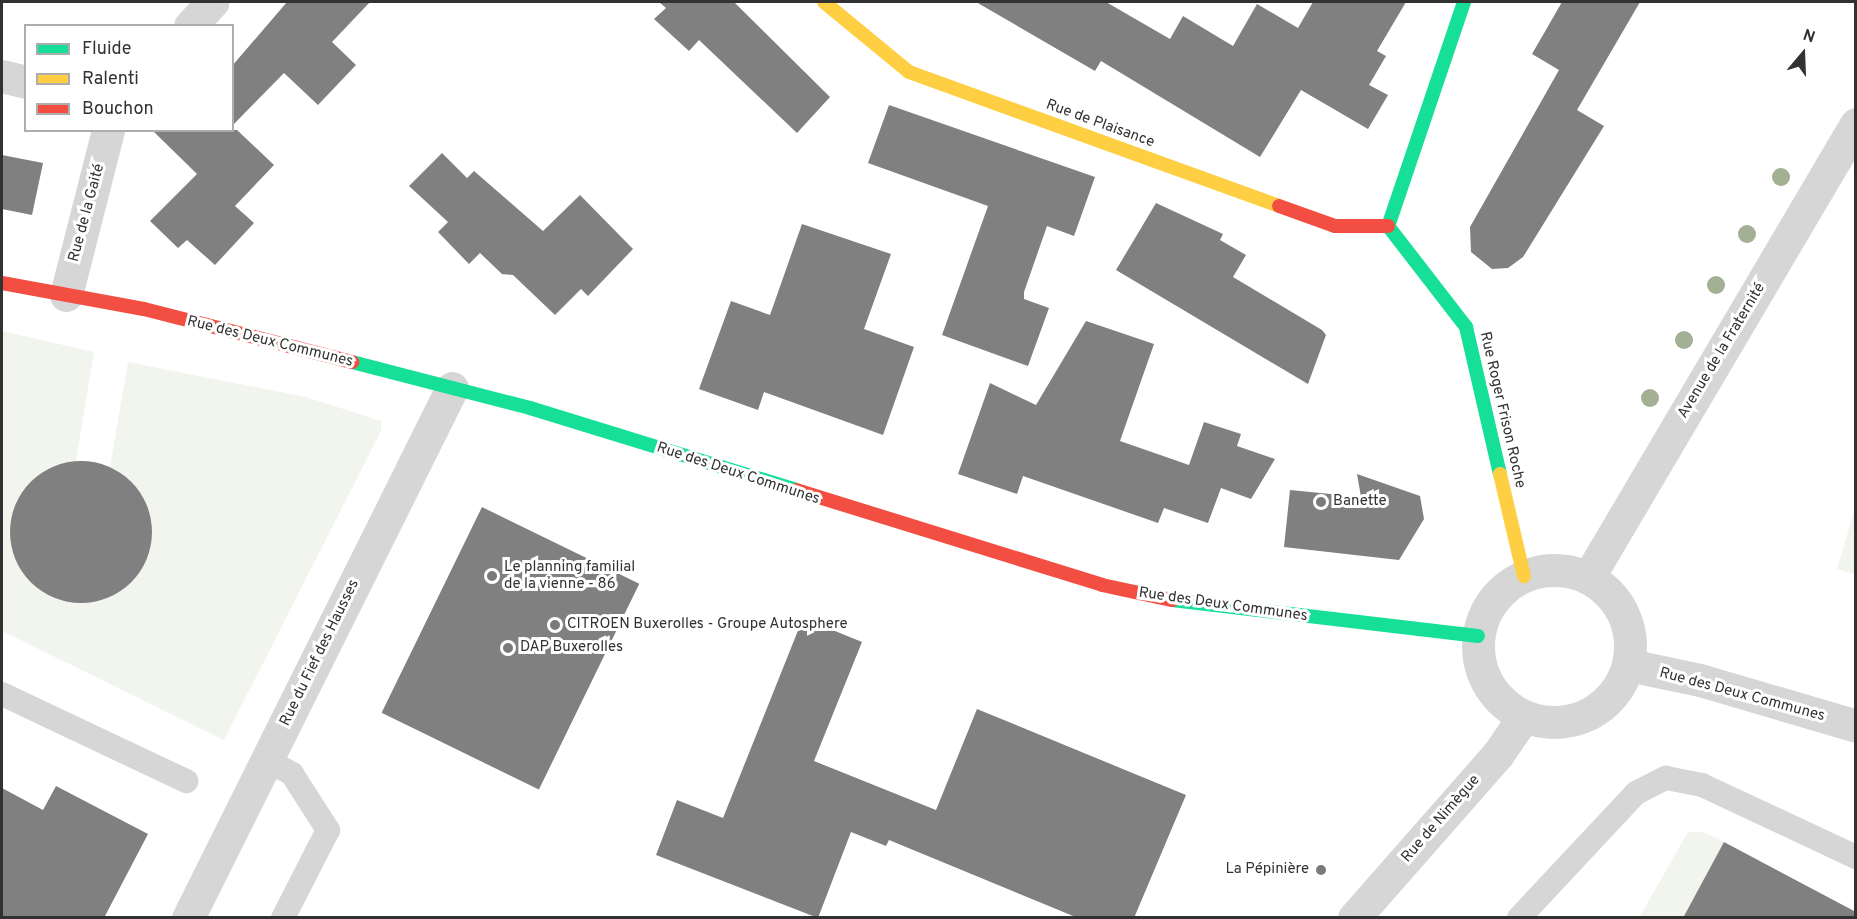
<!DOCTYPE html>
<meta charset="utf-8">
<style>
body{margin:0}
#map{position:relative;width:1857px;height:919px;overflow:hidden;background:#fff;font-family:Overpass,sans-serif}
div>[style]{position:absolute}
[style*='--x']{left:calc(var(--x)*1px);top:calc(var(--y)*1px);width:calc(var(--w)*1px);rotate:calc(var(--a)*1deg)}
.green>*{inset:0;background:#f1f5ed}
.building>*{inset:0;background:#808080;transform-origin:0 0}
.round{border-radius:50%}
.lane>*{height:24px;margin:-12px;padding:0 12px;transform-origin:12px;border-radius:12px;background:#d6d6d6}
.street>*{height:33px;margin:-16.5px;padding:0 16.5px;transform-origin:16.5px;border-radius:16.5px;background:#d6d6d6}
.street>.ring{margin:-16.5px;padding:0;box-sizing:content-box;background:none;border:33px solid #d6d6d6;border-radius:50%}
.fast>*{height:14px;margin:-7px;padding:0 7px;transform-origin:7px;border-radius:7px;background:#16e098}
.slow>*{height:14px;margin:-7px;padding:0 7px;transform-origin:7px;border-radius:7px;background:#ffcf43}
.jam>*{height:14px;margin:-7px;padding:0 7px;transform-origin:7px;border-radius:7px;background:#f24e42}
.trees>*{width:18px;height:18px;margin:-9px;border-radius:50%;background:#a3b094}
.dots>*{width:16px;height:16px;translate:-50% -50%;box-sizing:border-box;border:3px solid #fff;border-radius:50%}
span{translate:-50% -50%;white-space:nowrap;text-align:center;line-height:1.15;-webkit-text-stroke:6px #fff;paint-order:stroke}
.street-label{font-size:15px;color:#323232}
.poi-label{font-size:15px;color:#323232}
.left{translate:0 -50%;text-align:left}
.right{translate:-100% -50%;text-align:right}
.frame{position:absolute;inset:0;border:3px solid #323232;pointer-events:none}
.legend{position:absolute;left:24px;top:24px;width:210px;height:108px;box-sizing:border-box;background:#fff;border:2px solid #adadad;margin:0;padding:8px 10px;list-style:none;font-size:18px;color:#323232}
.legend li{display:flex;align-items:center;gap:12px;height:30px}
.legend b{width:30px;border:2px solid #adadad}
.north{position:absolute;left:1773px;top:24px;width:60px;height:60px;-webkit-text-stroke:4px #fff;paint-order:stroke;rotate:19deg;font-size:16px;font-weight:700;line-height:24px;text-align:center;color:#323232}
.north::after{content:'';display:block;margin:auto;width:21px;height:27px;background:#323232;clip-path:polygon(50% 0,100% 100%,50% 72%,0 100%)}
</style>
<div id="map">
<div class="green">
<i style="clip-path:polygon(2px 331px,94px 352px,76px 461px,37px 476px,19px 496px,11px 521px,13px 552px,23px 573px,44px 593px,69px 602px,95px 602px,122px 590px,150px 551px,152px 522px,144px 498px,129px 479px,110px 467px,128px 362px,306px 397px,381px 421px,381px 431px,224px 740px,2px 631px)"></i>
<i style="clip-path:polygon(1855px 508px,1856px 574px,1855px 574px,1837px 569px)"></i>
<i style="clip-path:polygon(1688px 832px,1703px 832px,1724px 842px,1687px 917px,1639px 918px)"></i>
</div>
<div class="building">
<i style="clip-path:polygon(287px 2px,370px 2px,332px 42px,356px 65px,318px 105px,284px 73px,232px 126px,232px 66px)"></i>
<i style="clip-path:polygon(659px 2px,734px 2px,830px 97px,797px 133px,699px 40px,689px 51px,654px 19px,666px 8px)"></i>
<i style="clip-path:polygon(976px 2px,1106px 2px,1170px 39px,1183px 16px,1233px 46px,1257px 4px,1298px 28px,1313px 2px,1406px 2px,1377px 51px,1386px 56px,1369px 85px,1388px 95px,1368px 129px,1301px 90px,1260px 157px,1101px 61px,1095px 71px)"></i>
<i style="clip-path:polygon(1562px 2px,1640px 2px,1577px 110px,1604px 126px,1523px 257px,1508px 268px,1492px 269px,1471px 252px,1470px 227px,1559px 70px,1532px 54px)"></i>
<i style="clip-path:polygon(889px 105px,1095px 177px,1074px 236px,1047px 226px,1024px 292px,1024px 299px,1049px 308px,1028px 366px,942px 335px,988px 206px,868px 163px)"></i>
<i style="clip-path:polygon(152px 130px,237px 130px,274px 165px,235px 206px,254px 223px,215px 265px,187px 240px,178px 248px,150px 221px,197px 174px)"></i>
<i style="clip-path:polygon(442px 153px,467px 178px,474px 171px,543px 231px,580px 195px,633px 249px,588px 296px,581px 289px,555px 315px,513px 275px,502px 274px,480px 253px,469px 264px,438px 232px,448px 222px,409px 186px)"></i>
<i style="clip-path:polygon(2px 155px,43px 163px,32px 215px,2px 209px)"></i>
<i style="clip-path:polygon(1156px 203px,1223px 234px,1220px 240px,1246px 255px,1233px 277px,1322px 330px,1326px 335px,1308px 384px,1116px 270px)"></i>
<i style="clip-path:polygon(802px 224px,891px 254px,864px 329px,914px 347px,883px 435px,764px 392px,758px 410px,699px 389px,731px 301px,770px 315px)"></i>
<i style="clip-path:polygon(1086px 321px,1154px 344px,1120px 441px,1189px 465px,1204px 422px,1241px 434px,1237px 446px,1275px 459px,1251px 499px,1221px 488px,1208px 523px,1164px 508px,1158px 523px,1023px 476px,1017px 494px,958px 474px,990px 383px,1036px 405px)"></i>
<i class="round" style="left:10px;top:461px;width:142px;height:142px"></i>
<i style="clip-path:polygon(1357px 474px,1420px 496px,1424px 519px,1399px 560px,1284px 547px,1290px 490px,1361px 497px)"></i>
<i style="left:482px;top:507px;width:175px;height:229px;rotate:26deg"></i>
<i style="clip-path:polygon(803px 618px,862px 642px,814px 761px,936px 810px,977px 709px,1186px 795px,1134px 918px,1078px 918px,889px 840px,886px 846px,851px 832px,818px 918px,656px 855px,677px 800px,723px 818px)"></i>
<i style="clip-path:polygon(56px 786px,148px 834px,104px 918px,2px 918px,2px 788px,43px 810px)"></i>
<i style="clip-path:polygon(1724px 842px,1856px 912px,1856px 918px,1683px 918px)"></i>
</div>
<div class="lane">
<i style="--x:2;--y:694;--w:204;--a:25.3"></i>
<i style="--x:267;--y:760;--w:29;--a:29"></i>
<i style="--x:292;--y:774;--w:67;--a:57.3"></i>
<i style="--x:328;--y:830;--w:99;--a:117.1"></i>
<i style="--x:1519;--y:918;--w:171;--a:-46.9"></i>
<i style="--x:1636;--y:793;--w:34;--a:-27"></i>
<i style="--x:1666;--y:778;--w:37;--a:11"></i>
<i style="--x:1702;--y:785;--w:170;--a:25.1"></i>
</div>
<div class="street">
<i style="--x:190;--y:26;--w:33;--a:-47"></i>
<i style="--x:2;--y:76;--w:25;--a:14"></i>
<i style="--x:66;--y:295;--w:170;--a:-75.7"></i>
<i class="ring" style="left:1478px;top:570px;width:119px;height:119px"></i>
<i style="--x:1588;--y:578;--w:527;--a:-59.45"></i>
<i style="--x:1629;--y:665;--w:73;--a:11.9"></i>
<i style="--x:1700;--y:680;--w:163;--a:16.4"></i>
<i style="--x:188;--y:918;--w:592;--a:-63.52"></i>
<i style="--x:1354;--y:918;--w:218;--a:-48.7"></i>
<i style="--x:1498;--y:754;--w:46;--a:-55.6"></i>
</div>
<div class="fast">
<i style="--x:1464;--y:2;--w:237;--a:108.7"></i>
<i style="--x:1388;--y:226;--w:128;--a:52.3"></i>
<i style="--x:1466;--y:327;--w:151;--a:77"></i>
<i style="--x:352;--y:362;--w:184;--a:14.5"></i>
<i style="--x:530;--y:408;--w:278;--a:17.1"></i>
<i style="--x:1172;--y:600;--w:308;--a:6.7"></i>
</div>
<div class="slow">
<i style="--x:824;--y:2;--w:110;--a:39.5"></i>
<i style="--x:909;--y:72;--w:394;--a:19.9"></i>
<i style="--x:1500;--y:474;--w:105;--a:76.8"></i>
</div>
<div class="jam">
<i style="--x:1279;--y:206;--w:59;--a:19.7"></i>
<i style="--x:1335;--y:226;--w:53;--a:0"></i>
<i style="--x:2;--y:283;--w:144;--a:10.4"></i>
<i style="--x:144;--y:309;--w:215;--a:14.3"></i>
<i style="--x:796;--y:490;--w:320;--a:17.2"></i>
<i style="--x:1102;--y:585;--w:72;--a:12.1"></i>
</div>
<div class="trees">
<i style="left:1781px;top:177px"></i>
<i style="left:1747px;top:234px"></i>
<i style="left:1716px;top:285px"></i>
<i style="left:1684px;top:340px"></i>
<i style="left:1650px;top:398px"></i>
</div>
<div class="dots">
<i style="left:1321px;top:502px;background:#7a7a7a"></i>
<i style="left:492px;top:576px;background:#7a7a7a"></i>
<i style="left:555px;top:625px;background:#7a7a7a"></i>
<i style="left:508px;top:648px;background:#7a7a7a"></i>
<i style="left:1321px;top:870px;background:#7a7a7a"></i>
</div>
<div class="street-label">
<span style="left:1100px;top:124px;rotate:20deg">Rue de Plaisance</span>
<span style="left:87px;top:213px;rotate:-75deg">Rue de la Gaité</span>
<span style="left:270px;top:342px;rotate:14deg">Rue des Deux Communes</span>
<span style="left:1722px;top:351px;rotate:-59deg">Avenue de la Fraternité</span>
<span style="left:1502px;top:410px;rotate:77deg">Rue Roger Frison Roche</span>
<span style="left:738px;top:474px;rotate:18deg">Rue des Deux Communes</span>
<span style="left:1223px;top:605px;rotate:8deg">Rue des Deux Communes</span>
<span style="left:320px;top:653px;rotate:-64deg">Rue du Fief des Hausses</span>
<span style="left:1742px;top:695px;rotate:15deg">Rue des Deux Communes</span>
<span style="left:1441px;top:819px;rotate:-49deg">Rue de Nimègue</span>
</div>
<div class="poi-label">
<span class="left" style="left:1333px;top:502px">Banette</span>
<span class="left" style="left:504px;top:576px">Le planning familial<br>de la vienne - 86</span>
<span class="left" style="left:567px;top:625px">CITROEN Buxerolles - Groupe Autosphere</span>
<span class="left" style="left:520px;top:648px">DAP Buxerolles</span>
<span class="right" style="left:1309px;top:870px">La Pépinière</span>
</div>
<div class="frame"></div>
<ul class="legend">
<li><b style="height:8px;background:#16e098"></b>Fluide</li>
<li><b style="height:8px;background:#ffcf43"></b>Ralenti</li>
<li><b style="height:8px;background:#f24e42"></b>Bouchon</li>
</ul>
<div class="north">N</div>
</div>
